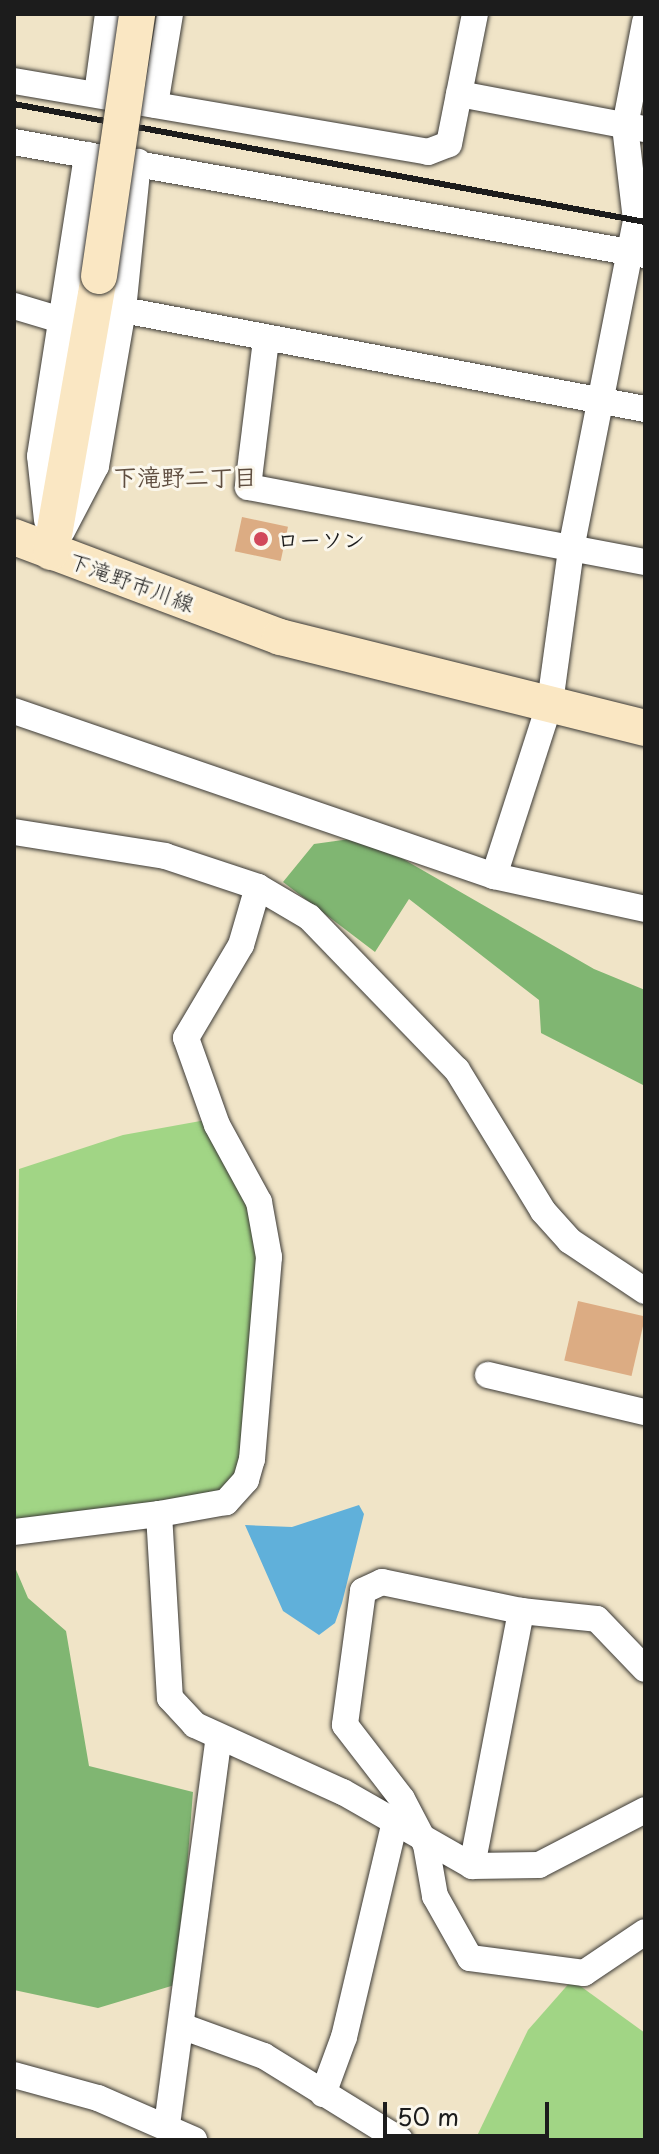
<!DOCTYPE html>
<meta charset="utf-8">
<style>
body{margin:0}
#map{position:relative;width:659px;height:2154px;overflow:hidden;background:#f0e4c7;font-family:"Playpen Sans","Klee One",sans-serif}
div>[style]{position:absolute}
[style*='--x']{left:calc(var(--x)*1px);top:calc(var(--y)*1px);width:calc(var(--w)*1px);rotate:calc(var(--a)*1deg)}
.green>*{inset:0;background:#a1d585}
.forest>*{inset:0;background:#80b672}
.water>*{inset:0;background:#60b0da}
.building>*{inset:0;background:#dcac83;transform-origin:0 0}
.roads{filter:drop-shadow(0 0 2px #3c3a36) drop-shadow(0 0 2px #3c3a36)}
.minor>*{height:26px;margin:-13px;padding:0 13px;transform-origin:13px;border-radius:13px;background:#fff}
.secondary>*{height:36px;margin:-18px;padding:0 18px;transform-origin:18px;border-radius:18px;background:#fae7c3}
.rail>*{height:6px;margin:-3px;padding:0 3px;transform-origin:3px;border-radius:3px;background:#1c1c1c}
.bridges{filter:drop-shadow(0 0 2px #3c3a36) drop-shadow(0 0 2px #3c3a36)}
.secondary-bridge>*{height:36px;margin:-18px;padding:0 18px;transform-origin:18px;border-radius:18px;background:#fae7c3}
.dots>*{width:22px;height:22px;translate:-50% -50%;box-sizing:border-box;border:4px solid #fbf7ec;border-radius:50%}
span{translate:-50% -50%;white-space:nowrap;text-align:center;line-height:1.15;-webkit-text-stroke:6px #fbf7ec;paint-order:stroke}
.poi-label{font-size:22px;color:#1c1c1c;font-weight:700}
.left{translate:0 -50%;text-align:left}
.street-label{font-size:22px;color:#1c1c1c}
.neighbourhood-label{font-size:24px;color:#5f4e40;font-weight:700}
.frame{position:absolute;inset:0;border:16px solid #1c1c1c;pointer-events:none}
.scale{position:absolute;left:383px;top:2102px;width:166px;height:36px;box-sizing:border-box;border:4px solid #1c1c1c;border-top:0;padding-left:10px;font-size:24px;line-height:28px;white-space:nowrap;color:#1c1c1c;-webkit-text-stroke:6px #fbf7ec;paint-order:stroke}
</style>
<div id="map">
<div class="green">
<i style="clip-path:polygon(206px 1120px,243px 1192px,261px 1268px,236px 1482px,225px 1494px,14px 1520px,19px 1169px,123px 1135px)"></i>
<i style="clip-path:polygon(572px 1980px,645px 2033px,645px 2140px,475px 2140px,528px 2030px)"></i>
</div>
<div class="forest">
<i style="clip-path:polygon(350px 839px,384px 848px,594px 969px,645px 990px,645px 1086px,541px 1033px,539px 1000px,409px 899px,375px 952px,283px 882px,314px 844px)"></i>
<i style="clip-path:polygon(14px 1565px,28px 1598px,66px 1631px,89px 1766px,193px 1792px,178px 1984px,98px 2008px,14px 1990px)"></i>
</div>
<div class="water">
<i style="clip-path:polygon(359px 1505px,364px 1514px,342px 1603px,335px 1623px,319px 1635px,283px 1611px,245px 1525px,292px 1527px)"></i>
</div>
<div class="building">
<i style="left:242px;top:517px;width:47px;height:35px;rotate:12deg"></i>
<i style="left:578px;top:1301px;width:69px;height:61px;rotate:13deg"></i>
</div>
<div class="roads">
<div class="minor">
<i style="--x:14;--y:81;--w:420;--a:9.7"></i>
<i style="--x:428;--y:152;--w:22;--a:-21"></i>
<i style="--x:449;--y:144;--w:133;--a:-78.7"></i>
<i style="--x:97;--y:94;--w:81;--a:-82.2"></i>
<i style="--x:459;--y:94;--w:189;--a:10.7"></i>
<i style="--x:155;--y:105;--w:92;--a:-80.6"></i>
<i style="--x:14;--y:142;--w:641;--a:10.15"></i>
<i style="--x:14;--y:306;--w:49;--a:16.6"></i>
<i style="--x:123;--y:310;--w:531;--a:10.74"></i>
<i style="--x:266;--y:340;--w:148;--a:97"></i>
<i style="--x:248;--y:487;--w:404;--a:10.7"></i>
<i style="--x:47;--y:520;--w:64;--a:-96.2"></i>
<i style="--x:40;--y:456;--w:305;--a:-81.1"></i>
<i style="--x:62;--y:531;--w:73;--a:-62.4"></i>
<i style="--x:96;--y:466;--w:158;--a:-80.2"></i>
<i style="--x:123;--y:310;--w:149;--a:-84.2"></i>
<i style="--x:14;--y:711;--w:508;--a:18.97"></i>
<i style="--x:494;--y:876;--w:155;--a:12.3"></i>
<i style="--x:14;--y:832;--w:153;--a:9"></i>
<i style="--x:165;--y:856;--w:98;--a:18.4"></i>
<i style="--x:258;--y:887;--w:59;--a:30.5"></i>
<i style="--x:309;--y:917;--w:213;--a:46"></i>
<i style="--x:457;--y:1070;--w:165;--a:58.6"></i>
<i style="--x:543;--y:1211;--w:40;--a:48"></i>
<i style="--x:570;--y:1241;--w:90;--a:33.7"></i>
<i style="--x:494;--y:876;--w:182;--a:-72.1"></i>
<i style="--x:550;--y:703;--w:155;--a:-82.2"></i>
<i style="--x:571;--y:549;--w:335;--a:-78.8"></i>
<i style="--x:636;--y:220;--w:95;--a:-96.7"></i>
<i style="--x:625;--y:126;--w:106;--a:-79.1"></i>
<i style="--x:258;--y:887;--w:60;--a:106.3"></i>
<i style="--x:241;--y:945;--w:108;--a:120.6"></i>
<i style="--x:186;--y:1038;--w:92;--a:70.4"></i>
<i style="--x:217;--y:1125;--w:88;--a:61.4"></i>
<i style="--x:259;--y:1202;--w:56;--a:79.7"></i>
<i style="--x:269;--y:1257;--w:203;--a:94.8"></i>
<i style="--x:252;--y:1459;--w:22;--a:106"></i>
<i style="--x:246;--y:1480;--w:30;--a:132"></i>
<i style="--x:226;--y:1502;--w:68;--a:169.8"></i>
<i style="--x:159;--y:1514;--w:184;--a:86.6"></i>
<i style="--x:170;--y:1698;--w:37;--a:47"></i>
<i style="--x:195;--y:1725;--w:162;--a:24.4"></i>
<i style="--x:343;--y:1792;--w:149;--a:29.8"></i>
<i style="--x:472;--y:1866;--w:67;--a:-0.9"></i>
<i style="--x:539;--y:1865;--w:119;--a:-27.4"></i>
<i style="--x:488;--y:1375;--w:161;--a:13.3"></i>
<i style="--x:14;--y:1532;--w:146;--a:-7.1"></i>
<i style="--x:521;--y:1611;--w:142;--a:-168.2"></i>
<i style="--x:382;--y:1582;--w:21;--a:155"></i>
<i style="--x:363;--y:1591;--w:135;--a:97.7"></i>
<i style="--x:345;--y:1725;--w:93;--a:52.4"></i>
<i style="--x:402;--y:1799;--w:52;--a:62.4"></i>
<i style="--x:426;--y:1845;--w:52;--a:80"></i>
<i style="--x:435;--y:1896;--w:71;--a:60.6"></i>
<i style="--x:470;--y:1958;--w:115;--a:7.5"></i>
<i style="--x:584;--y:1973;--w:73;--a:-33.9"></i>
<i style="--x:472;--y:1866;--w:260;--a:-79.1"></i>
<i style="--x:521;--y:1611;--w:76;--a:6"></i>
<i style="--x:597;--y:1619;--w:69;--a:46.2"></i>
<i style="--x:184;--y:2027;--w:85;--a:19.9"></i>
<i style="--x:264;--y:2056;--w:160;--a:31.7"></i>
<i style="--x:14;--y:2075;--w:87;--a:15.3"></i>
<i style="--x:98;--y:2098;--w:105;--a:23.6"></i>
<i style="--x:323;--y:2094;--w:61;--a:-69.8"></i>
<i style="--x:344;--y:2037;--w:218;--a:-76.7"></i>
<i style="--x:167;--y:2125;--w:391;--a:-82.4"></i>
</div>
<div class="secondary">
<i style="--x:14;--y:537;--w:284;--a:20.6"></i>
<i style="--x:280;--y:637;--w:376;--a:14"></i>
<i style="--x:51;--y:552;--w:280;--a:-80.1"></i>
</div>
</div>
<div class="rail">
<i style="--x:14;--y:104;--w:642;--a:10.59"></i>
</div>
<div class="bridges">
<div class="secondary-bridge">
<i style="--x:99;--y:276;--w:265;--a:-81.7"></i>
</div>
</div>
<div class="dots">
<i style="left:261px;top:539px;background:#d1495b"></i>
</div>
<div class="poi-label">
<span class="left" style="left:277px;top:539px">ローソン</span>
</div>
<div class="street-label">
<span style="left:132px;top:581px;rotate:20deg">下滝野市川線</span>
</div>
<div class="neighbourhood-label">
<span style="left:185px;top:477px">下滝野二丁目</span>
</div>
<div class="frame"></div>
<div class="scale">50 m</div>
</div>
